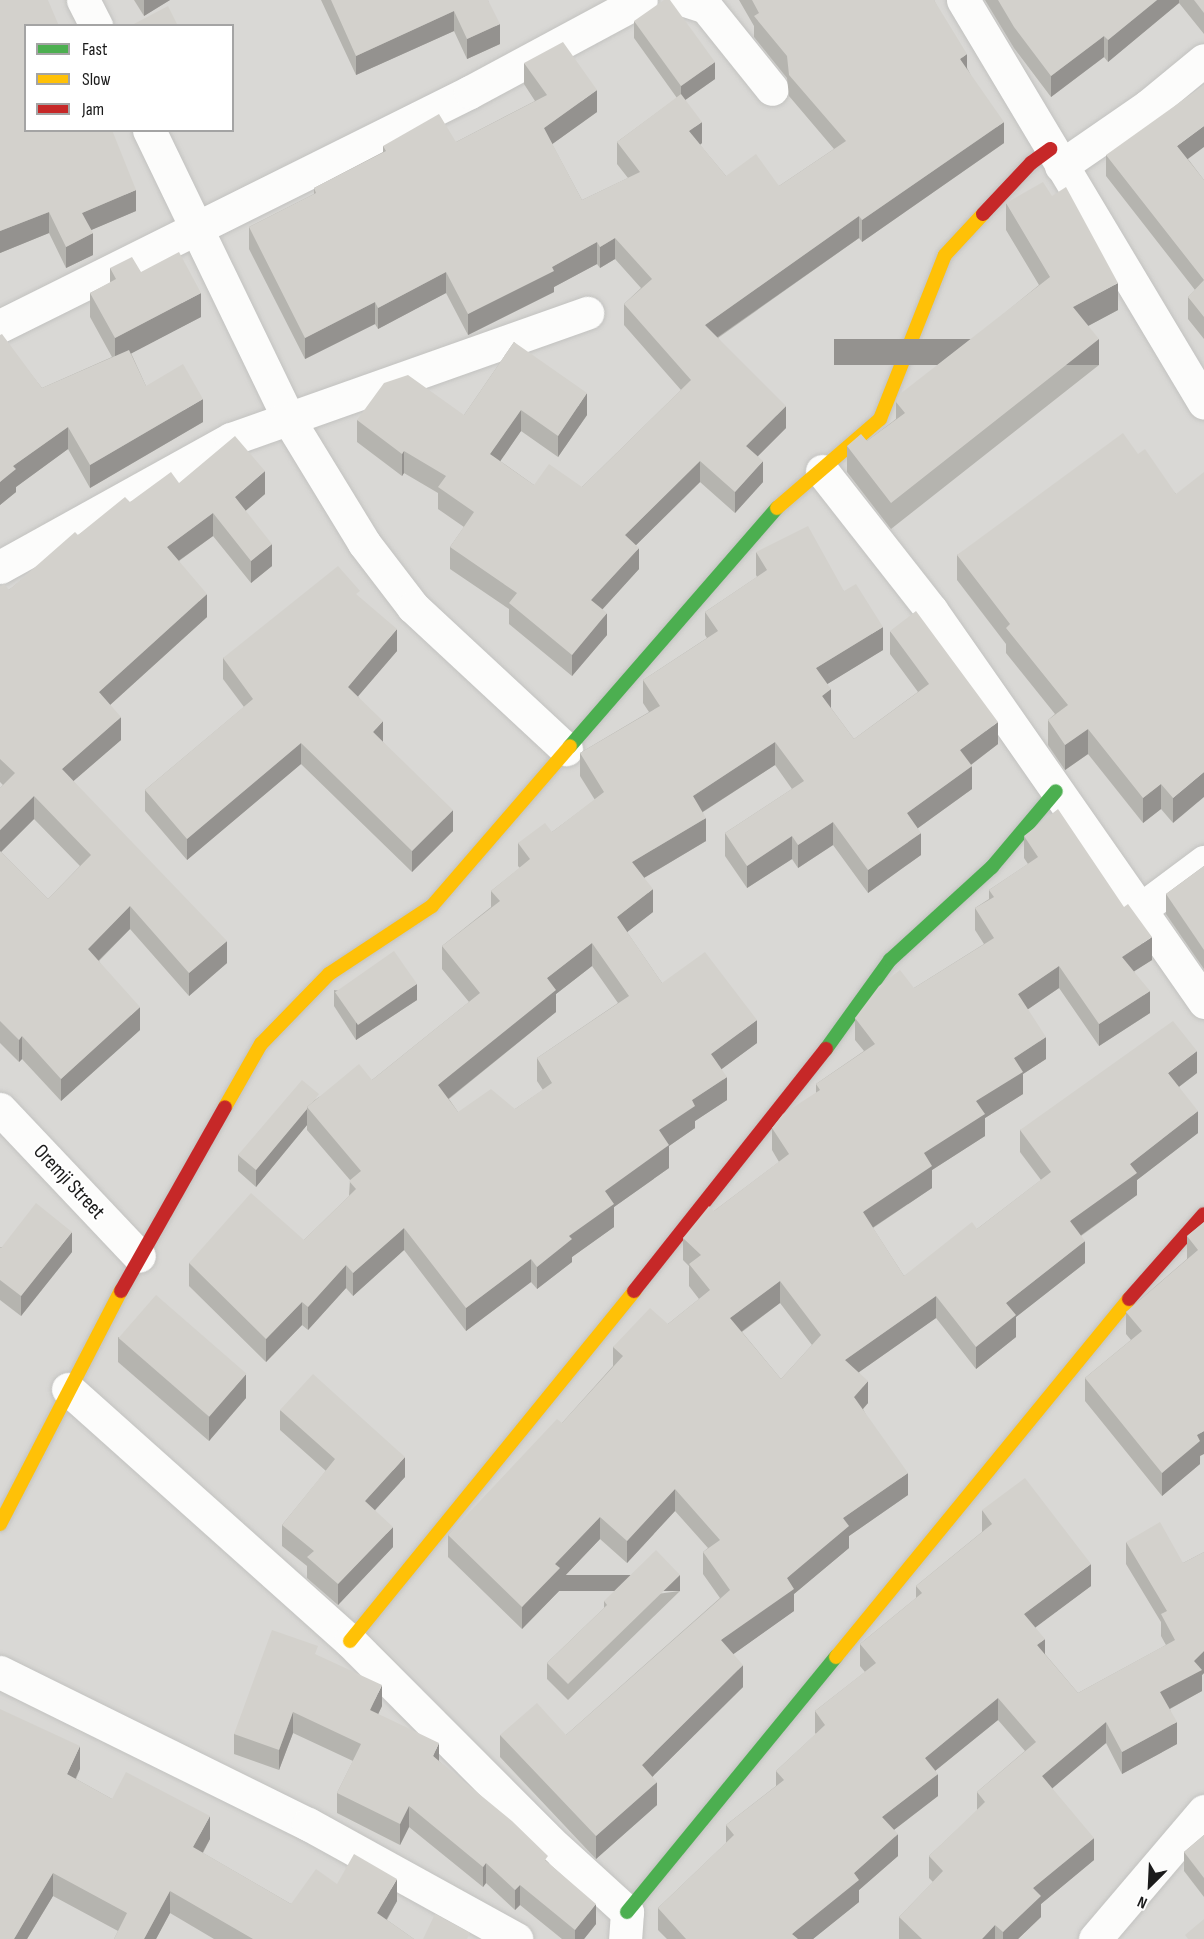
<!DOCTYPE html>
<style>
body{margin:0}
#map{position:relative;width:1204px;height:1939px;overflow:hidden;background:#eae9e4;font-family:"Sofia Sans Condensed",sans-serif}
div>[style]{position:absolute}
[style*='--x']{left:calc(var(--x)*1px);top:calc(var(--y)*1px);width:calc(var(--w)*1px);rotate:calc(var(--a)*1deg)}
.residential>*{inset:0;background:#d9d8d5}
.roads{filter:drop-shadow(0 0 2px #c2c2c0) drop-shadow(0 0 2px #c2c2c0)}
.street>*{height:33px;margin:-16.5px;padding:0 16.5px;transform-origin:16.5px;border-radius:16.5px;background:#fcfcfb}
.fast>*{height:14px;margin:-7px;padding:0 7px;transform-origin:7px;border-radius:7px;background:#4caf50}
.slow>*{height:14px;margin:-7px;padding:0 7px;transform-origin:7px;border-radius:7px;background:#ffc107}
.jam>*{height:14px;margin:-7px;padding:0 7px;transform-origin:7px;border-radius:7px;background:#c62828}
.wall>*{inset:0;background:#b5b4af}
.shaded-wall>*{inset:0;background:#94928f;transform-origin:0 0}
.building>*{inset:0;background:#d3d1cc;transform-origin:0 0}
span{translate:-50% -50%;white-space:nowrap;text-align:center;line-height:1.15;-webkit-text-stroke:4.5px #fff;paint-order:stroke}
.street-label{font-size:21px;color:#1b1b1b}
.legend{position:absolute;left:24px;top:24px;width:210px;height:108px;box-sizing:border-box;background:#fff;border:2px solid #a4a4a4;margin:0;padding:8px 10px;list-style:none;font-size:18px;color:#1b1b1b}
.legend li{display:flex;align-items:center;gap:12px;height:30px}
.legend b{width:30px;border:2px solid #a4a4a4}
.north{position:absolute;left:1120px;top:1855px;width:60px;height:60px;-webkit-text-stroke:4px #fff;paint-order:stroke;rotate:204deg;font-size:16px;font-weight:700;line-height:24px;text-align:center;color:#1b1b1b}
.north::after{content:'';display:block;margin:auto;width:21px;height:27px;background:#1b1b1b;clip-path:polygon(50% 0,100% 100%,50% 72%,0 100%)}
</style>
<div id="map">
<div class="residential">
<i style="clip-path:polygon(evenodd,0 0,1204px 0,1204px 1939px,0 1939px,0 0,26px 26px,232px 26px,232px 130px,26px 130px,26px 26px)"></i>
</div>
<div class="roads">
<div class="street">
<i style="--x:83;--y:0;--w:29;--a:63"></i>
<i style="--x:685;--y:0;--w:22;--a:18"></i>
<i style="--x:706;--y:7;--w:105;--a:51.2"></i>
<i style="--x:963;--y:0;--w:469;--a:59.1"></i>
<i style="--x:149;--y:130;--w:322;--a:64.2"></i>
<i style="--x:289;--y:420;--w:144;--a:58.6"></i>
<i style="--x:364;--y:543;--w:81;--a:52.6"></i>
<i style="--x:413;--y:607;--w:209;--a:42.9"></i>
<i style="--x:1061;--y:166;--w:106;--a:-34.6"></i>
<i style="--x:1148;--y:106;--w:72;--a:-39.4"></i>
<i style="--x:0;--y:326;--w:525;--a:-26.47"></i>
<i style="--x:470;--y:92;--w:194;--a:-28.3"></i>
<i style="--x:822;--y:471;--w:177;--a:51.9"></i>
<i style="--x:931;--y:610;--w:478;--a:55.1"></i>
<i style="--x:0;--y:567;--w:264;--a:-29"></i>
<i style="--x:231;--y:439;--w:378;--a:-19.5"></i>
<i style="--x:1141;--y:909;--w:79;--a:-36.7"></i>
<i style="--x:0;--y:1109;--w:202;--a:46.6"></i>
<i style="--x:68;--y:1389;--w:378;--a:41.8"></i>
<i style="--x:350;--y:1641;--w:281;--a:45.1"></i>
<i style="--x:548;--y:1840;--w:107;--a:42.3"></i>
<i style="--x:627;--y:1912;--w:27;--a:94"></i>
<i style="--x:0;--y:1672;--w:343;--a:26.3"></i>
<i style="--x:308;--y:1824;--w:238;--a:28.9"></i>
<i style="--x:1095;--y:1939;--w:168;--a:-49.6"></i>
</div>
<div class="fast">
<i style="--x:570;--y:746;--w:315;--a:-49"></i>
<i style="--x:826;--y:1049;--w:110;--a:-54.3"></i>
<i style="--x:890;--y:960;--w:138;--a:-42.4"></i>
<i style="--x:992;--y:867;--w:99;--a:-49.9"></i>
<i style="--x:627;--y:1912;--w:330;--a:-50.7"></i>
</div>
<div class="slow">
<i style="--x:777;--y:508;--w:136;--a:-40.8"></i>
<i style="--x:880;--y:419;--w:176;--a:-68.4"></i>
<i style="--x:945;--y:255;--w:56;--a:-47.2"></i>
<i style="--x:225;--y:1107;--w:73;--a:-60.3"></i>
<i style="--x:261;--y:1044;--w:98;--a:-45.8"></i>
<i style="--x:329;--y:974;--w:123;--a:-33.4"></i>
<i style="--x:432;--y:906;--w:211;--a:-49.2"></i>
<i style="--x:0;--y:1524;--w:263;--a:-62.6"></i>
<i style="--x:350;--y:1641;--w:451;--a:-50.9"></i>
<i style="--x:836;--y:1657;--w:463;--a:-50.7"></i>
</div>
<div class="jam">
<i style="--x:983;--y:214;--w:70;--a:-46.7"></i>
<i style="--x:1031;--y:163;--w:24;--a:-36"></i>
<i style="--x:121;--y:1291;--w:211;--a:-60.5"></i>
<i style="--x:634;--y:1291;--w:309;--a:-51.6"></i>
<i style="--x:1129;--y:1299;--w:113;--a:-48.6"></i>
</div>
</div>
<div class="wall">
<i style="clip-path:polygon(0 0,136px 211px,91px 230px,93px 255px,66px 268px,49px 233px,0 253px)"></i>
<i style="clip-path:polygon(134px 0,170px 0,144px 16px)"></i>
<i style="clip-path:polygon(321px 0,488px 0,500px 44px,467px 59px,454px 31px,356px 75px)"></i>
<i style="clip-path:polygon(739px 0,934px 0,1004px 143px,862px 242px,859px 238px,718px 338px,786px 428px,758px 456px,763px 482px,735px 513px,700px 482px,636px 545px,639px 569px,602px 609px,607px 635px,572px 676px,509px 624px,509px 609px,450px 569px,450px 547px,464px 527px,438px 509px,438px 493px,404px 473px,402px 476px,357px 442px,357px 420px,464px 415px,514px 342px,587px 415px,558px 457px,521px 431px,500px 461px,534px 485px,582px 487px,681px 390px,624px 325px,624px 304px,641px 288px,615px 259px,600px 268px,597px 264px,554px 287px,554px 292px,468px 335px,446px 293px,378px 329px,375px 324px,305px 359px,249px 249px,249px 227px,314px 194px,314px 188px,383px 152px,383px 146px,456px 142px,535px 101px,524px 84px,524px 63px,597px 112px,552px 144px,582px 200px,628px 178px,617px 164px,617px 142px,677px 98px,634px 38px,634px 21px,715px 79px,685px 100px,702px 143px,700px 145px,726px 176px,779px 186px,834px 149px,789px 96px,787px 78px,754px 37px,754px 26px)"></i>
<i style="clip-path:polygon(985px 0,1204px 0,1204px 34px,1179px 3px,1108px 62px,1104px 57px,1051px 97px,1014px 48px)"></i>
<i style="clip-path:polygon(1106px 155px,1188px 159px,1204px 180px,1204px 339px,1188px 319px,1188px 297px,1195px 290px,1106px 176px)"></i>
<i style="clip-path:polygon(1006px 203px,1118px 310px,1088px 326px,1099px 365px,891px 529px,847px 472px,847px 446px,867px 441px,896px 419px,896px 402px,1039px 285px,1006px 230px)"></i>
<i style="clip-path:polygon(110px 268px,141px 272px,201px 317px,131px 353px,146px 386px,203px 422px,90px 488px,68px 449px,16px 487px,16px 492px,0 505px,0 335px,42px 388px,112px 357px,90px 317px,90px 293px,110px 283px)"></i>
<i style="clip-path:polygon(1138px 454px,1176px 494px,1173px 823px,1161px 809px,1143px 823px,1088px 754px,1065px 770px,1048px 745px,1048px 720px,1055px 714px,1006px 653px,1006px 644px,957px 580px,957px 555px)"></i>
<i style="clip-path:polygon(evenodd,179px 483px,265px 494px,245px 511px,272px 566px,251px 583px,213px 536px,179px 561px,207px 617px,110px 705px,121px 740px,73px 781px,227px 963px,189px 996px,130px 929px,99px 961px,140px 1030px,61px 1101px,22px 1059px,19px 1062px,0 1043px,0 788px,3px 785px,0 782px,0 587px,9px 590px,78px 535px,130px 502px,179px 483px,34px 819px,80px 866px,48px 899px,1px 852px,34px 819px)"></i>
<i style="clip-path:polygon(evenodd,756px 552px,844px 591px,883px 650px,827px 684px,831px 708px,854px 739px,918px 692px,890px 654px,890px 631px,998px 744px,971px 765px,972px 789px,918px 828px,921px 855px,868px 893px,833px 845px,798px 868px,792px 859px,747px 888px,725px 856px,725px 833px,792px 789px,775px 765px,703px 812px,706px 841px,644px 878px,653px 912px,627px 932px,662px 983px,757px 1043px,721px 1069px,727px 1100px,695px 1121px,695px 1128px,669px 1146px,669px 1168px,614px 1207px,614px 1227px,572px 1257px,572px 1262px,537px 1289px,531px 1282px,466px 1331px,404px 1250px,353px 1296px,346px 1288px,308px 1330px,302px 1325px,266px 1362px,189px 1286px,189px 1263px,304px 1240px,349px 1196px,350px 1180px,307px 1130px,307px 1125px,256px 1187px,238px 1171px,238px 1155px,319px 1097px,372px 1080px,469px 1002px,442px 969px,442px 946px,491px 907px,491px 891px,520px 868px,518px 866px,518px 843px,552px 832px,595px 800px,580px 776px,580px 753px,649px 712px,643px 703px,643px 680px,707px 638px,705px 635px,705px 612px,757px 577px,756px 575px,756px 552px,592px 966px,618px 1003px,537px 1058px,537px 1081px,543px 1090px,515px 1109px,458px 1112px,449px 1099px,556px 1012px,556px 994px,592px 966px)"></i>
<i style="clip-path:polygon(360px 598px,397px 651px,358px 696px,383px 742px,453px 831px,412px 872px,301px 764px,187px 860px,145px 811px,145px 790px,244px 707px,223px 679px,223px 658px)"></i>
<i style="clip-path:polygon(evenodd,1024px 836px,1152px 960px,1134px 971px,1150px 1013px,1099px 1046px,1059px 988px,1027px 1010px,1046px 1059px,1023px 1074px,1023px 1094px,985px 1118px,985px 1136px,932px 1170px,932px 1188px,873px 1228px,904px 1276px,977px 1229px,1041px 1180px,1020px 1152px,1020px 1130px,1197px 1073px,1179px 1087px,1198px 1133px,1137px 1180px,1137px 1195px,1081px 1236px,1085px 1263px,1016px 1317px,1016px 1337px,976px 1369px,936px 1318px,859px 1372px,868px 1403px,863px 1409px,908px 1495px,849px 1536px,849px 1548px,794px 1594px,794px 1611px,733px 1654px,743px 1687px,652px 1777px,657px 1805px,596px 1859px,500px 1757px,500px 1735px,566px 1735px,720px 1598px,703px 1574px,703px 1552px,708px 1548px,675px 1511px,627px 1563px,600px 1539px,560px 1581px,560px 1590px,522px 1629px,448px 1557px,448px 1535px,562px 1423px,613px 1366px,613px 1347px,668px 1324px,699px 1299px,689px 1286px,689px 1266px,683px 1260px,683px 1238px,714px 1211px,779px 1162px,772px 1150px,772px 1128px,816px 1093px,816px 1084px,864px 1051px,855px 1040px,855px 1018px,914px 988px,984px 944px,975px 930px,975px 908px,989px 899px,989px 890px,1028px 864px,1024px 858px,1024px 836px,780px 1303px,812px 1345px,781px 1379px,742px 1332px,780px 1303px)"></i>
<i style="clip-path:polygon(1204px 866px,1204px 969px,1166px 914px,1166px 894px)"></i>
<i style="clip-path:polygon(334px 990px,417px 1000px,356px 1040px,334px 1006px)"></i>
<i style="clip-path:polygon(1204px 1222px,1200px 1464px,1162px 1496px,1085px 1401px,1085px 1378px,1131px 1340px,1126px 1334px,1126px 1312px,1187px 1259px,1187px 1236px)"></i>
<i style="clip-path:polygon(0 1247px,72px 1252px,21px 1316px,0 1300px)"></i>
<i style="clip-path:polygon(118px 1337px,246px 1398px,209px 1441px,118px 1362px)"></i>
<i style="clip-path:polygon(280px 1410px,405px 1477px,375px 1510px,393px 1547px,338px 1605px,307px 1578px,307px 1566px,282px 1546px,282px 1525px,326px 1471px,280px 1430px)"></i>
<i style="clip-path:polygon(982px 1510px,1091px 1586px,1035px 1627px,1045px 1654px,1078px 1693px,1166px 1645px,1161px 1636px,1161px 1622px,1126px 1564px,1126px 1542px,1183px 1563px,1204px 1552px,1204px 1673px,1202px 1675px,1202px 1691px,1170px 1709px,1177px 1744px,1122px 1774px,1106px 1743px,1052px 1788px,1094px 1860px,1041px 1904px,1041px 1917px,1018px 1939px,899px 1939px,899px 1917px,933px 1882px,929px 1878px,929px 1856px,977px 1811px,977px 1792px,1025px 1751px,998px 1720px,935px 1771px,938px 1796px,894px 1830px,898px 1856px,859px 1890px,859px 1902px,813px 1939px,667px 1939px,658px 1930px,658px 1908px,726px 1843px,726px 1825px,776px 1786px,776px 1771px,816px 1734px,815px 1733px,815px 1711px,865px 1672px,860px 1666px,860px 1644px,916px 1598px,916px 1586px,982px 1532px)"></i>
<i style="clip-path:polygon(680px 1591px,568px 1700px,547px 1679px,547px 1663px,604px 1608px,604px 1601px)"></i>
<i style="clip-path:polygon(318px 1656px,382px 1706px,378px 1714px,439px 1761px,548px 1862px,596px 1924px,584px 1939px,562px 1939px,520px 1905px,515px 1910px,486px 1883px,483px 1887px,409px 1827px,400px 1845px,337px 1813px,337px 1793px,353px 1761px,293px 1733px,279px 1770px,234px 1754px,234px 1734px)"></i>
<i style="clip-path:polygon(80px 1769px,76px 1779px,112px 1799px,210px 1839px,203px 1853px,291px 1904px,337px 1884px,397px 1901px,387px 1920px,414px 1939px,214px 1939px,170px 1913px,156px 1939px,114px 1939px,118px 1931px,53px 1896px,27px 1939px,0 1939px)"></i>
<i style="clip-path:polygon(1204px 1835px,1204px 1897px,1184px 1871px,1184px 1852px)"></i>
</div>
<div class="shaded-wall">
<i style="clip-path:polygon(144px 0,170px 0,144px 16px)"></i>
<i style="clip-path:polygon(1157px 0,1179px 0,1179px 3px,1108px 62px,1108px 40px)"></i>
<i style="clip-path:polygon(454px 11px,454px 31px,356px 75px,356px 56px)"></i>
<i style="clip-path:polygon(500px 24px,500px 44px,467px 59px,467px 39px)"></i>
<i style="clip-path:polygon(1104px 36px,1104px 57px,1051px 97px,1051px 76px)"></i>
<i style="clip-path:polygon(967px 54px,967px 76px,960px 59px)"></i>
<i style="clip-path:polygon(715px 62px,715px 79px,681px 103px,681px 86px)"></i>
<i style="clip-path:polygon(597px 90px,597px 112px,544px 150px,544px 128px)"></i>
<i style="clip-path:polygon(702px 122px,702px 143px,689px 153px,689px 131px)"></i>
<i style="clip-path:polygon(1004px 122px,1004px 143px,862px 242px,862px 220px)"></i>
<i style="clip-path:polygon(1204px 126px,1204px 147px,1177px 167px,1177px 146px)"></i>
<i style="clip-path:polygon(136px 190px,136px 211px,82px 234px,82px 213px)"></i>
<i style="clip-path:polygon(49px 212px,49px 233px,0 253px,0 231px)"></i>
<i style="clip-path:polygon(859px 216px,859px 238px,705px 346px,705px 325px)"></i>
<i style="clip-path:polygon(93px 233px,93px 255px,66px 268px,66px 247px)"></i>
<i style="clip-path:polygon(615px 238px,615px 259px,600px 268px,600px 247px)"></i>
<i style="clip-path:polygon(597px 242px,597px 264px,554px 287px,554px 292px,468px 335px,468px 314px)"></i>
<i style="clip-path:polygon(446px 272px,446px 293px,378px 329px,378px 308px)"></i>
<i style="clip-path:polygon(1118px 283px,1118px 310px,1073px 334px,1073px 307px)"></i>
<i style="clip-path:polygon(201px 293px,201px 317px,115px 362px,115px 338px)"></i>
<i style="clip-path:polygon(375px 302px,375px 324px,305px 359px,305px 338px)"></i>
<i style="left:1099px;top:339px;width:26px;height:265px;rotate:90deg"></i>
<i style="clip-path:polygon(587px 393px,587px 415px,558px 457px,558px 436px)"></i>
<i style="clip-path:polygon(203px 399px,203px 422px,90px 488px,90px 465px)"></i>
<i style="clip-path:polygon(786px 406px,786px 428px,746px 468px,746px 446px)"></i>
<i style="clip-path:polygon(521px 410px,521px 431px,490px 476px,490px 454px)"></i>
<i style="clip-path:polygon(68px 427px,68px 449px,16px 487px,16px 492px,0 505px,0 482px,13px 466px)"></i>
<i style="clip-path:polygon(404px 451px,404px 473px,402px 476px,402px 454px)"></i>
<i style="clip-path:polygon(700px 461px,700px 482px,625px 556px,625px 535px)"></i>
<i style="clip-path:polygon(763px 461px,763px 482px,735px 513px,735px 492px)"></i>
<i style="clip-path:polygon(265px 471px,265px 494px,235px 520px,235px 497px)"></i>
<i style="clip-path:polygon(213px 513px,213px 536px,167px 569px,167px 547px)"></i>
<i style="clip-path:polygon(272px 544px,272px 566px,251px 583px,251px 561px)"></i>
<i style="clip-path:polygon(639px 548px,639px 569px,591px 622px,591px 600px)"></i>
<i style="clip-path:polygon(207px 594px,207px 617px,99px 715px,99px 692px)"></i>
<i style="clip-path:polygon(607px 613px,607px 635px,572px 676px,572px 655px)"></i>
<i style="clip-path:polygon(883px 627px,883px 650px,816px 691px,816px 668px)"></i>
<i style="clip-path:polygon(397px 629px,397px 651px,348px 708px,348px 687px)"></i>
<i style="clip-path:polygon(831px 689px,831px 712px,822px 696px)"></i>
<i style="clip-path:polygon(121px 717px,121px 740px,62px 791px,62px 769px)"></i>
<i style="clip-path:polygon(383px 721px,383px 743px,373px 732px)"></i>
<i style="clip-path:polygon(998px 722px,998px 744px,960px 773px,960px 750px)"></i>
<i style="clip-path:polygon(1088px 729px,1088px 754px,1065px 770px,1065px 745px)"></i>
<i style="clip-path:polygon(775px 742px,775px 765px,693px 818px,693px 796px)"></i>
<i style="clip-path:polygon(301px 743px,301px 764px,187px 860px,187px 839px)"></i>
<i style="clip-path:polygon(972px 766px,972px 789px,907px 836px,907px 813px)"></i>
<i style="clip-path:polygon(1204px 772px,1204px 797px,1173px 823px,1173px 798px)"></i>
<i style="clip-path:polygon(1161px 784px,1161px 809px,1143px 823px,1143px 798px)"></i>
<i style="clip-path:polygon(34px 796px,34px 819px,0 853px,0 830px)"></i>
<i style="clip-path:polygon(453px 810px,453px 831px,412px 872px,412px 851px)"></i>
<i style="clip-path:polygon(706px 818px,706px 841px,632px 885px,632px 862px)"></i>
<i style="clip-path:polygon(833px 822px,833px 845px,798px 868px,798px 845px)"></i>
<i style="clip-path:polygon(921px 833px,921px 855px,868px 893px,868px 870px)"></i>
<i style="clip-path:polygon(792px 836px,792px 859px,747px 888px,747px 866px)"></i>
<i style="clip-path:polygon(653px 889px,653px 912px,617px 940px,617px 917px)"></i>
<i style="clip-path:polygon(130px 906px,130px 929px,88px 971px,88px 949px)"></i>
<i style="clip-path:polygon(1152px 937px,1152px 960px,1122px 979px,1122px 957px)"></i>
<i style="clip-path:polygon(227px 941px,227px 963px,189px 996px,189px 973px)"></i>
<i style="clip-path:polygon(592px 943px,592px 966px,556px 994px,556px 1012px,438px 1107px,438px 1085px,547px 978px)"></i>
<i style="clip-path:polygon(1059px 966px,1059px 988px,1018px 1016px,1018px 994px)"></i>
<i style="clip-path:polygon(417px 984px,417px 1000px,356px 1040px,356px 1023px)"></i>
<i style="clip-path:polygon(1150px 991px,1150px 1013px,1099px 1046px,1099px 1024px)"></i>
<i style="clip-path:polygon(140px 1007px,140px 1030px,61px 1101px,61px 1079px)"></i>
<i style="clip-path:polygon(757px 1020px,757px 1043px,711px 1077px,711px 1054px)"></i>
<i style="clip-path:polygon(22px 1036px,22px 1059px,19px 1062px,19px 1040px)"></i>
<i style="clip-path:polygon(1046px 1037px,1046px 1059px,1023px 1074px,1023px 1094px,985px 1118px,985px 1136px,932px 1170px,932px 1188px,863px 1234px,863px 1212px,976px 1101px,1014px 1058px)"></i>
<i style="clip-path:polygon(1197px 1051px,1197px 1073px,1168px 1095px,1168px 1073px)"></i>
<i style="clip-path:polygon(727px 1077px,727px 1100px,695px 1121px,695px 1128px,669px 1146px,669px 1168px,614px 1207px,614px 1227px,572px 1257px,572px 1262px,537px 1289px,537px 1267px,659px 1130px,692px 1100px)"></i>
<i style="clip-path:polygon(307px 1109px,307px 1125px,256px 1187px,256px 1170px)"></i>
<i style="clip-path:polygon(1198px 1111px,1198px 1133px,1137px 1180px,1137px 1195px,1070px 1243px,1070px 1221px,1130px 1164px)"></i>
<i style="clip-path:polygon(404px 1228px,404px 1250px,353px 1296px,353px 1273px)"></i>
<i style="clip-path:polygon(72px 1232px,72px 1252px,21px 1316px,21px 1296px)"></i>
<i style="clip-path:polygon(1085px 1241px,1085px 1263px,1016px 1317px,1016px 1337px,976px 1369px,976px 1347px,1006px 1303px)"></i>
<i style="clip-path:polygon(531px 1259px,531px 1282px,466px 1331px,466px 1308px)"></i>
<i style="clip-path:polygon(346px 1265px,346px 1288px,308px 1330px,308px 1307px)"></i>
<i style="clip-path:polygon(780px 1281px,780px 1303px,730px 1340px,730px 1318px)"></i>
<i style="clip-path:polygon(936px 1296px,936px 1318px,845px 1382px,845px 1360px)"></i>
<i style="clip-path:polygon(302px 1302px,302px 1325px,266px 1362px,266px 1339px)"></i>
<i style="clip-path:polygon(246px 1374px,246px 1398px,209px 1441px,209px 1416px)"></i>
<i style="clip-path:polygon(868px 1381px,868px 1403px,854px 1419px,854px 1397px)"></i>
<i style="clip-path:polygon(1204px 1431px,1204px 1454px,1200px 1456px,1200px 1464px,1162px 1496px,1162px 1473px,1197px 1435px)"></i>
<i style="clip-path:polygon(405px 1457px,405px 1477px,365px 1521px,365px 1501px)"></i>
<i style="clip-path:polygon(908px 1473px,908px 1495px,849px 1536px,849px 1548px,794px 1594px,794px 1611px,721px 1663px,721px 1640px,787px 1578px,843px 1518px)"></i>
<i style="clip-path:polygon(675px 1489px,675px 1511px,627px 1563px,627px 1541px)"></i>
<i style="clip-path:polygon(600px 1517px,600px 1539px,560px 1581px,560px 1590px,522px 1629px,522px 1607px,555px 1564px)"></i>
<i style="clip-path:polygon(393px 1527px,393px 1547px,338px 1605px,338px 1584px)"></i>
<i style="clip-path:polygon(1091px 1564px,1091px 1586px,1024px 1636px,1024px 1614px)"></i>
<i style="left:680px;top:1575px;width:16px;height:156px;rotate:90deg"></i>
<i style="clip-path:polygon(1045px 1639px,1045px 1661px,1037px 1645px)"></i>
<i style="clip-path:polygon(1204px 1651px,1204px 1673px,1202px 1675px,1202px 1691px,1160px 1714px,1160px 1692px)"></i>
<i style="clip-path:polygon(743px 1665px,743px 1687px,642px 1787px,642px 1765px)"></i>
<i style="clip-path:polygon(382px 1685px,382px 1706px,370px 1731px,370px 1710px)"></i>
<i style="clip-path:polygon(998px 1698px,998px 1720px,925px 1779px,925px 1758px)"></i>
<i style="clip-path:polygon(293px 1712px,293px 1733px,279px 1770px,279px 1750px)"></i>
<i style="clip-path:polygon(1106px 1722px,1106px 1743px,1042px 1797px,1042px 1776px)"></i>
<i style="clip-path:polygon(1177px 1722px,1177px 1744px,1122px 1774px,1122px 1752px)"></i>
<i style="clip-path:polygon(439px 1743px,439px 1763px,433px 1756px)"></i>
<i style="clip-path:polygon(80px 1746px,80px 1769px,67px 1797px,67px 1774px)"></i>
<i style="clip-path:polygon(938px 1774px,938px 1796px,882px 1839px,882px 1817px)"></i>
<i style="clip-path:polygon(657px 1782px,657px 1805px,596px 1859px,596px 1836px)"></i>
<i style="clip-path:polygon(409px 1806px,409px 1827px,400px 1845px,400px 1824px)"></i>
<i style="clip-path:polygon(210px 1816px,210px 1839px,193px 1870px,193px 1847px)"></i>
<i style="clip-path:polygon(898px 1834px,898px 1856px,859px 1890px,859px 1902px,813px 1939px,792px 1939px,792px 1934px,854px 1873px)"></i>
<i style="clip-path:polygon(1094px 1838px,1094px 1860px,1041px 1904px,1041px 1917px,1018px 1939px,1003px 1939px,1003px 1932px,1033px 1888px)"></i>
<i style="clip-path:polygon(486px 1863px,486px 1883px,483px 1887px,483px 1867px)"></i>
<i style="clip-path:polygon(53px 1873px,53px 1896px,27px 1939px,14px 1939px)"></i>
<i style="clip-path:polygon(397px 1879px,397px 1901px,377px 1936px,377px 1913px)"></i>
<i style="clip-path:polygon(520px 1885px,520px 1905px,515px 1910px,515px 1890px)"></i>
<i style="clip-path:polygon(170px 1891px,170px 1913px,156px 1939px,144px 1939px)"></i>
<i style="clip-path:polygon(596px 1904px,596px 1924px,584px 1939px,575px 1939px,575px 1930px)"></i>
<i style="clip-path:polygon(995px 1925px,995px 1939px,982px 1939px)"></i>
</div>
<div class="building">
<i style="clip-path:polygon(0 0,48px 0,59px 26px,26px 26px,26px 130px,112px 130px,136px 190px,82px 213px,93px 233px,66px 247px,49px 212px,0 231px)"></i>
<i style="clip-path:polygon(331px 0,488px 0,500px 24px,467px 39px,454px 11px,356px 56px)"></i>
<i style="clip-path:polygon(664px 0,670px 0,715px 62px,681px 86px,634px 21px)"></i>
<i style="clip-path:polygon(752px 0,934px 0,967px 54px,960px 59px,1004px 122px,862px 220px,859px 216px,705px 325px,786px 406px,746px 446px,763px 461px,735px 492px,700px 461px,625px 535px,639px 548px,591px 600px,607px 613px,572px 655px,509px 603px,517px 593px,450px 547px,474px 512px,438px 487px,446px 476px,404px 451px,402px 454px,357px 420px,384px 383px,408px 375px,464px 415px,514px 342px,587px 393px,558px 436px,521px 410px,490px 454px,534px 485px,549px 464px,582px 487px,691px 380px,624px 304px,652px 279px,615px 238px,600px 247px,597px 242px,552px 267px,554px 271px,468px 314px,446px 272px,378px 308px,375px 302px,305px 338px,249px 227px,316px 193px,314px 188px,386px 151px,383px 146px,439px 114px,456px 142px,547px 95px,524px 63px,563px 42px,597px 90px,544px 128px,582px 200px,640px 172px,617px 142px,681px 94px,702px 122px,689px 131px,726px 176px,756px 154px,779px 186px,846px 141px,789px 75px,787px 56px,754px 16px,759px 13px)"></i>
<i style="clip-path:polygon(998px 0,1157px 0,1108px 40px,1104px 36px,1051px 76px,1014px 27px)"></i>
<i style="clip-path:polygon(1194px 0,1204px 0,1204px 13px)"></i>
<i style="clip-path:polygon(168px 6px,178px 26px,132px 26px,132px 25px)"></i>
<i style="clip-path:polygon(1204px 85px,1204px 126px,1177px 146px,1204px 180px,1204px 317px,1188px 297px,1204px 280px,1106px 155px)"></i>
<i style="clip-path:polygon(1043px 182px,1052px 196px,1066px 187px,1118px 283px,1073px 307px,1099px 339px,891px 503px,847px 446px,861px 434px,867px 441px,905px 413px,896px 402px,900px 394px,1050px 277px,1006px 203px)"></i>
<i style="clip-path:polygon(179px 252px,201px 293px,115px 338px,90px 293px,116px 279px,110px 268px,132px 257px,141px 272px)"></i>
<i style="clip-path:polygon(2px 334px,42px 388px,129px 350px,146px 386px,183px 364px,203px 399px,90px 465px,68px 427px,13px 466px,16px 469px,0 482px,0 335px)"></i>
<i style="clip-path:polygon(1123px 433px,1138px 454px,1145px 449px,1176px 494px,1204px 472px,1204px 772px,1173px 798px,1161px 784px,1143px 798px,1088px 729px,1065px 745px,1048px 720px,1068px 705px,1006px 628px,1010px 624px,957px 555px)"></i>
<i style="clip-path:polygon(235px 436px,265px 471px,235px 497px,272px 544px,251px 561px,213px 513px,167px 547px,207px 594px,99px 692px,121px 717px,62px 769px,227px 941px,189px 973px,130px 906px,88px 949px,140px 1007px,61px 1079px,22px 1036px,19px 1040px,0 1021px,0 851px,48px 899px,91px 855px,34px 796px,0 830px,0 788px,15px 773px,0 759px,0 587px,4px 584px,9px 590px,75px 532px,78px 535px,125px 497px,130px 502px,171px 472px,179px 483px)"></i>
<i style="clip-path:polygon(evenodd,808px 526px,844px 591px,856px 584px,883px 627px,816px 668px,831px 689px,822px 696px,854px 739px,929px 684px,890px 631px,916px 611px,998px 722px,960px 750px,972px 766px,907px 813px,921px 833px,868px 870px,833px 822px,798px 845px,792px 836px,747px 866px,725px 833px,804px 781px,775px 742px,693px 796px,706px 818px,632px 862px,653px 889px,617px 917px,662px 983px,705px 952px,757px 1020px,711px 1054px,727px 1077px,692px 1100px,695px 1106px,659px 1130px,669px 1145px,605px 1191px,614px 1204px,569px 1236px,572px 1239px,537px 1267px,531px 1259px,466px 1308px,404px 1228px,353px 1273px,346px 1265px,308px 1307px,302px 1302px,266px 1339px,189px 1263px,251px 1193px,304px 1240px,356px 1189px,349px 1181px,361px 1171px,307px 1107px,359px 1064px,372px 1080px,480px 993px,442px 946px,500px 901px,491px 891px,530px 859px,518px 843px,545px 823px,552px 832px,604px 792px,580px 753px,660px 706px,643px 680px,718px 631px,705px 612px,767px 570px,756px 552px,808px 526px,592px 943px,629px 996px,537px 1058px,552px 1083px,515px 1109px,491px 1089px,458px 1112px,438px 1085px,556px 990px,547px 978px,592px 943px)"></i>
<i style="clip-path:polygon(338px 566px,360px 591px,356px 594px,397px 629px,348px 687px,383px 721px,373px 732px,453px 810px,412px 851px,301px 743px,187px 839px,145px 790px,253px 699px,223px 658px)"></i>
<i style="clip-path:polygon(evenodd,1058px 809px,1124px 907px,1128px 904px,1152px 937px,1122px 957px,1150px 991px,1099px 1024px,1059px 966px,1018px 994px,1046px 1037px,1014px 1058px,1023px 1072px,976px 1101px,985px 1114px,924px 1153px,932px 1166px,863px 1212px,904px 1276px,972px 1222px,977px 1229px,1051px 1172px,1020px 1130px,1173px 1021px,1197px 1051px,1168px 1073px,1198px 1111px,1130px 1164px,1137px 1173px,1070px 1221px,1085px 1241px,1006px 1303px,1016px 1315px,976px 1347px,936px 1296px,845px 1360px,868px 1381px,854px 1397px,908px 1473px,843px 1518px,849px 1526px,787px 1578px,794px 1589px,721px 1640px,743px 1665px,642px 1765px,657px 1782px,596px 1836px,500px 1735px,537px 1703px,566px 1735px,730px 1590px,703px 1552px,720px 1540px,675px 1489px,627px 1541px,600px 1517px,555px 1564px,560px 1568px,522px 1607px,448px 1535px,557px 1419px,562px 1423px,623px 1356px,613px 1347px,650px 1308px,668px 1324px,710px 1290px,689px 1264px,701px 1255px,683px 1238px,709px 1206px,714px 1211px,789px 1154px,772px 1128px,783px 1114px,820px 1090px,816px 1084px,875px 1044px,855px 1018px,879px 986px,900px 970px,914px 988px,994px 938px,975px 908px,994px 897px,989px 890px,1038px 857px,1024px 836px,1058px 809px,780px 1281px,821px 1335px,781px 1379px,730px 1318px,780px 1281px)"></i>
<i style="clip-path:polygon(1204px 866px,1204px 950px,1166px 894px)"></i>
<i style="left:394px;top:951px;width:40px;height:72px;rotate:55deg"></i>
<i style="clip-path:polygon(302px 1080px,319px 1094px,313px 1102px,307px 1107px,307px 1109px,256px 1170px,238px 1155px)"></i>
<i style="clip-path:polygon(36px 1203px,72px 1232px,21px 1296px,0 1280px,0 1247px,1px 1248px)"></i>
<i style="clip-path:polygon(1204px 1222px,1204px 1431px,1197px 1435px,1200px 1441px,1162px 1473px,1085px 1378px,1142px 1331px,1126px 1312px,1198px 1250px,1187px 1236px)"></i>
<i style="left:156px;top:1295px;width:120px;height:57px;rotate:41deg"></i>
<i style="clip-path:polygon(313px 1374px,405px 1457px,365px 1501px,393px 1527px,338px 1584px,307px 1557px,314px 1551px,282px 1525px,335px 1459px,280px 1410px)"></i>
<i style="clip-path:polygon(1025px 1478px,1091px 1564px,1024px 1614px,1045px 1639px,1037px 1645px,1078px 1693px,1175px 1640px,1161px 1614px,1167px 1611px,1126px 1542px,1160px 1522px,1183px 1563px,1204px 1552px,1204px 1651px,1194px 1661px,1202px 1670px,1160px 1692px,1177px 1722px,1122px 1752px,1106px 1722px,1042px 1776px,1094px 1838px,1033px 1888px,1041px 1896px,1003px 1932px,995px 1925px,982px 1939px,922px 1939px,899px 1917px,943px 1871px,929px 1856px,985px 1802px,977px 1792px,1036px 1742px,998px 1698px,925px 1758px,938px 1774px,882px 1817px,898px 1834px,854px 1873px,859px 1880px,792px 1934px,798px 1939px,686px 1939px,658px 1908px,734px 1835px,726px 1825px,784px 1780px,776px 1771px,825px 1725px,815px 1711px,876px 1663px,860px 1644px,922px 1593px,916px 1586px,992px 1524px,982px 1510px)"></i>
<i style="clip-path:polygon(656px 1550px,680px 1575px,568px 1684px,547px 1663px,607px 1605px,604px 1601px)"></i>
<i style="clip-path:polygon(272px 1630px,318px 1646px,315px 1654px,382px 1685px,370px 1710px,439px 1743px,433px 1756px,512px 1821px,548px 1856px,545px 1860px,596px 1904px,575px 1930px,520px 1885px,515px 1890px,486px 1863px,483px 1867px,409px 1806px,400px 1824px,337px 1793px,361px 1744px,293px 1712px,279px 1750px,234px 1734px)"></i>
<i style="clip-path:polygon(0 1709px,80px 1746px,67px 1774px,112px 1799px,126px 1772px,210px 1816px,193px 1847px,291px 1904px,316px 1869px,337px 1884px,354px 1854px,397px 1879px,377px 1913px,414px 1939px,253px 1939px,170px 1891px,144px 1939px,114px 1939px,127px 1913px,53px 1873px,14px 1939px,0 1939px)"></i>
<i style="clip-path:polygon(1204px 1835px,1204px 1878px,1184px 1852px)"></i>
<i style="clip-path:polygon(435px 1914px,470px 1933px,467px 1939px,423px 1939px)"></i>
<i style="clip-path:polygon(1204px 1919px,1204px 1939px,1188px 1939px,1185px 1935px)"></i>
</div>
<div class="street-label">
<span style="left:69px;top:1182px;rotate:47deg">Oremji Street</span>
</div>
<ul class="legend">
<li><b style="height:8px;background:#4caf50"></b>Fast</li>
<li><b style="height:8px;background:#ffc107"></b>Slow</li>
<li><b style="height:8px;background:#c62828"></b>Jam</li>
</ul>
<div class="north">N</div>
</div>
